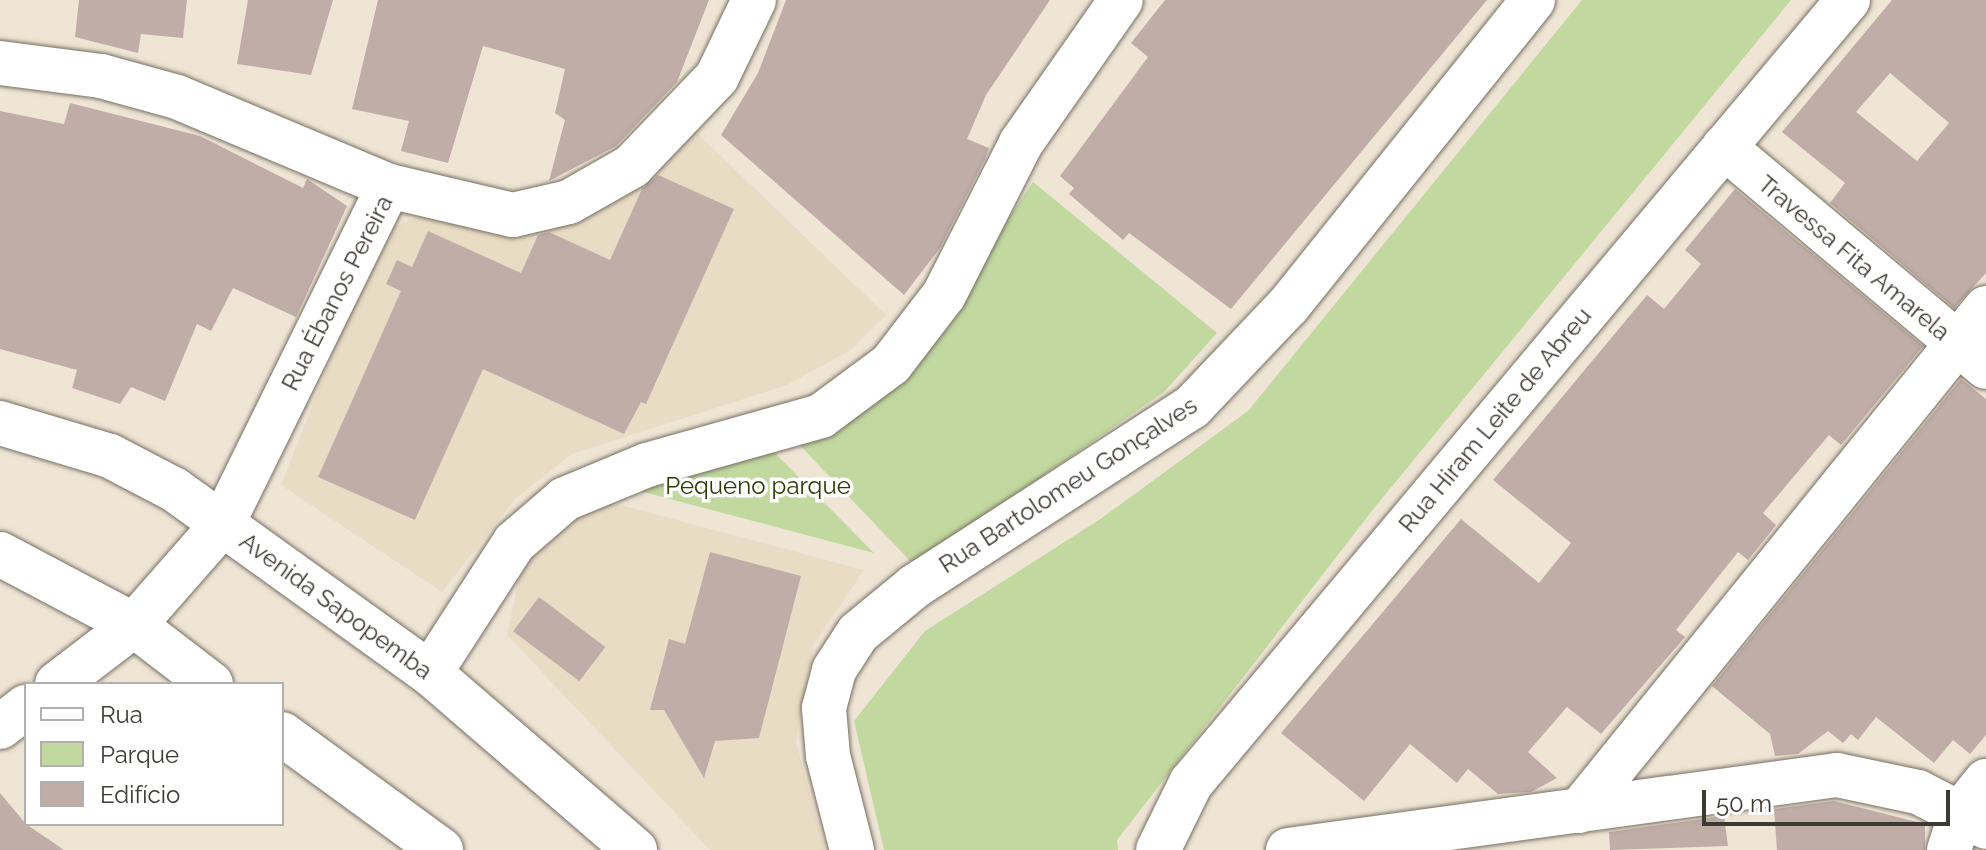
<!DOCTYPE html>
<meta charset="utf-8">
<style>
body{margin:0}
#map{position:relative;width:1986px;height:850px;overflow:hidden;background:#eee5d5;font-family:Raleway,sans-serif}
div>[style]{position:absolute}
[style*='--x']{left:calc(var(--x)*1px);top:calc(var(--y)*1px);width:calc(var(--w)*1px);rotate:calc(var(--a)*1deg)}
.built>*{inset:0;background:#e9dcc5}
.green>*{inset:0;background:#c1d89f}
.building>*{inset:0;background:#c0ada8;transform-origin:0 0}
.roads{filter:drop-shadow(0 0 2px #776f61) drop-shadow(0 0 2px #776f61)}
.minor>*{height:44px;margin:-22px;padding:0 22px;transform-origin:22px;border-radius:22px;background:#fff}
.major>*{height:44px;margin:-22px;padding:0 22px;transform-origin:22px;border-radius:22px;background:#fff}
span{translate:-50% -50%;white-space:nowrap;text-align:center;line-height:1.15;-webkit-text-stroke:7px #fff;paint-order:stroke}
.street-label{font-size:24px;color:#3d3933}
.park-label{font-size:24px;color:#2b3c03}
.legend{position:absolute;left:24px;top:682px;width:260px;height:144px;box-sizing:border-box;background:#fff;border:2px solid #b1b0ad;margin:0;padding:10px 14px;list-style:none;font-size:24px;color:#3d3933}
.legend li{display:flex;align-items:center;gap:16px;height:40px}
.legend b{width:40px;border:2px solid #b1b0ad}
.scale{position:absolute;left:1702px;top:790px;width:248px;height:36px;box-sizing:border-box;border:4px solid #3d3933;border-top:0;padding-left:10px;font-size:24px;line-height:28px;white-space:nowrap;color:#3d3933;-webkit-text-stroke:6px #fff;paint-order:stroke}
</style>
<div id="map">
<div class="built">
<i style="clip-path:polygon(694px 130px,886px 315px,851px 350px,787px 385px,572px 454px,515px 499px,442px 592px,281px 485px,381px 232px,418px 217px,507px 227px)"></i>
<i style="clip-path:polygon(598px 499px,864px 570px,813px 646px,796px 742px,825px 850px,710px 850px,507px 635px,519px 578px,535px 551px)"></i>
</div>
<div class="green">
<i style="clip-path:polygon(1582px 0,1791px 0,1375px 507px,1117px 840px,1118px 850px,884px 850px,854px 721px,925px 631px,1102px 518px,1248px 411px)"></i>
<i style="clip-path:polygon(1033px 182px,1217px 333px,1164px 392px,914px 565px,790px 435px,943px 316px)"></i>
<i style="clip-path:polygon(768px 446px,874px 553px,640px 491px)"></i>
</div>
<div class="building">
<i style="clip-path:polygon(79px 0,187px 0,183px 38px,141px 34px,138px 53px,75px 37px)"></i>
<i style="clip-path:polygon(248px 0,333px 0,311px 75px,237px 64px)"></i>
<i style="clip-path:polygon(378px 0,709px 0,677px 82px,616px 146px,549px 181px,565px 120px,555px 113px,565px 69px,483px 46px,448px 163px,401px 151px,409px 121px,352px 109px)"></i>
<i style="clip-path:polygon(786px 0,1050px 0,986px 95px,967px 139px,989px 148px,985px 159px,940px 248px,904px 295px,721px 135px,758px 73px)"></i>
<i style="clip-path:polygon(1165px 0,1487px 0,1231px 309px,1129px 233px,1123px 240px,1069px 194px,1074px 188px,1060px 176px,1148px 57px,1131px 43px)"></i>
<i style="clip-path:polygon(evenodd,1892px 0,1986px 0,1986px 273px,1954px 308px,1830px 203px,1845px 183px,1782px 132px,1892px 0,1890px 73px,1949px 123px,1917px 161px,1856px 112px,1890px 73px)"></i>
<i style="clip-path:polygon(70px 103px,200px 136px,303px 188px,307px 179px,347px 206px,296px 317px,233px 288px,211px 331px,197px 324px,165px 401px,131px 387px,120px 404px,72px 388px,77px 370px,0 349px,0 111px,64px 124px)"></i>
<i style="clip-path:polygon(658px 175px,734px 209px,646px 404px,641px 402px,624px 434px,483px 369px,415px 520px,318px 477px,401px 291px,386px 284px,397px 260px,412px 267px,428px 231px,521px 273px,538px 235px,549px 232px,610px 260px,642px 189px)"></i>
<i style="clip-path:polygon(1735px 189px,1923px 346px,1841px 445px,1829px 435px,1763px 513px,1776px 525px,1748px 560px,1738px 552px,1676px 630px,1685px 637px,1601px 734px,1567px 707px,1528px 752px,1557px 778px,1531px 792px,1498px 794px,1468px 769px,1457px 783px,1410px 744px,1364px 801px,1281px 733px,1461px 519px,1539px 583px,1571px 543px,1493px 480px,1647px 295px,1664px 309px,1701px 264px,1685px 250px)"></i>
<i style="clip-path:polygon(1961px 379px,1986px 399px,1986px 735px,1970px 754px,1953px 740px,1934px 763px,1876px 717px,1858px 740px,1851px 734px,1843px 743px,1828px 731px,1798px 754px,1775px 756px,1770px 734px,1712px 686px)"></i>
<i style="clip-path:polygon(710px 552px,801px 576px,759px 738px,715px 741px,704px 778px,664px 710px,650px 710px,669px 639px,685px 644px)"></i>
<i style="left:539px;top:597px;width:83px;height:43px;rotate:37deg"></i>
<i style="clip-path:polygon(0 793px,26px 824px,64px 850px,0 850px)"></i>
<i style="clip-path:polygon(1834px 801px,1925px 824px,1925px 850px,1777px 850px,1774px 809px)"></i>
<i style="clip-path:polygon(1724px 816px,1728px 846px,1610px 850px,1609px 832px)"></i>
</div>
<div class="roads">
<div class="minor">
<i style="--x:0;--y:63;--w:102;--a:7.3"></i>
<i style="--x:101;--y:76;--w:79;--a:15.4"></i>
<i style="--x:177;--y:97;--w:230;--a:22.8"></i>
<i style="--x:389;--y:186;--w:127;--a:13.2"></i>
<i style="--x:513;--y:215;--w:57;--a:-13.1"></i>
<i style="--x:569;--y:202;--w:73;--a:-29.7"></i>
<i style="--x:632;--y:166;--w:123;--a:-46.3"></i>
<i style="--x:717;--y:77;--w:85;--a:-64.3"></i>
<i style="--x:1724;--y:147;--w:342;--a:40"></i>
<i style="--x:0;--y:423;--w:115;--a:16.7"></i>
<i style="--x:110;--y:456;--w:73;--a:27.6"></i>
<i style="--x:175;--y:490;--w:314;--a:35.7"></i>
<i style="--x:430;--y:673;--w:271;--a:40.8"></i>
<i style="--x:430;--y:673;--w:155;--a:-57.1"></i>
<i style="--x:514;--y:543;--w:67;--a:-40.8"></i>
<i style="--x:565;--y:499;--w:89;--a:-22.5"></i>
<i style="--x:647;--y:465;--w:181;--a:-15.7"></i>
<i style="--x:821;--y:416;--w:87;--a:-36.6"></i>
<i style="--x:891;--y:364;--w:87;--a:-52.5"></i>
<i style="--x:944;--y:295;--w:170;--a:-63.1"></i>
<i style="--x:1021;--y:143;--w:174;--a:-55"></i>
<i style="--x:57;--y:684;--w:97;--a:-37.5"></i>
<i style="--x:134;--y:625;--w:133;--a:-48.7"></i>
<i style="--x:222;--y:525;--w:378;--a:-63.8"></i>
<i style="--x:0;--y:727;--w:33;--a:-38"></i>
<i style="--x:1579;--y:811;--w:647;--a:-51.02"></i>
<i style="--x:852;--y:850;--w:97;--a:-104.3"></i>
<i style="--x:828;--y:756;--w:48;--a:-94.8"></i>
<i style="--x:824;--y:708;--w:39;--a:-75"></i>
<i style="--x:834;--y:670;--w:44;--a:-57"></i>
<i style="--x:858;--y:633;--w:74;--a:-39.5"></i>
<i style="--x:915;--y:586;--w:330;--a:-32.9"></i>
<i style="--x:1192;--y:407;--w:139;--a:-46.5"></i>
<i style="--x:1288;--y:306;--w:392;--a:-51.3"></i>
<i style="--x:1158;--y:850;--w:75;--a:-63.8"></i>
<i style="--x:1191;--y:783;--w:1022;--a:-50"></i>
<i style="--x:1288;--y:850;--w:554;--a:-7.78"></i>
<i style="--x:1837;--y:775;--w:83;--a:11.9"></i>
<i style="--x:1918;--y:792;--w:76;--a:27.2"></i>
<i style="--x:1949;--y:850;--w:40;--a:-72"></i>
<i style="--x:1961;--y:812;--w:40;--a:-51"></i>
</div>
<div class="major">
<i style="--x:0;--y:554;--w:152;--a:27.9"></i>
<i style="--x:134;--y:625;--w:97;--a:37.5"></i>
<i style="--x:282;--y:734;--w:197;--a:36.1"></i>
</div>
</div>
<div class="street-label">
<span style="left:1854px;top:258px;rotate:40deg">Travessa Fita Amarela</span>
<span style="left:337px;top:293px;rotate:-63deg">Rua Ébanos Pereira</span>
<span style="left:1495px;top:420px;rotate:-50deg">Rua Hiram Leite de Abreu</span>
<span style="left:1068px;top:485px;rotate:-33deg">Rua Bartolomeu Gonçalves</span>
<span style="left:336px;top:606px;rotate:36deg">Avenida Sapopemba</span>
</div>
<div class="park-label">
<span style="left:758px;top:486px">Pequeno parque</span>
</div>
<ul class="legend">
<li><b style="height:10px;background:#fff"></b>Rua</li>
<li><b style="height:22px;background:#c1d89f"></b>Parque</li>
<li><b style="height:22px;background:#c0ada8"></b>Edifício</li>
</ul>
<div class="scale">50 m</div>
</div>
